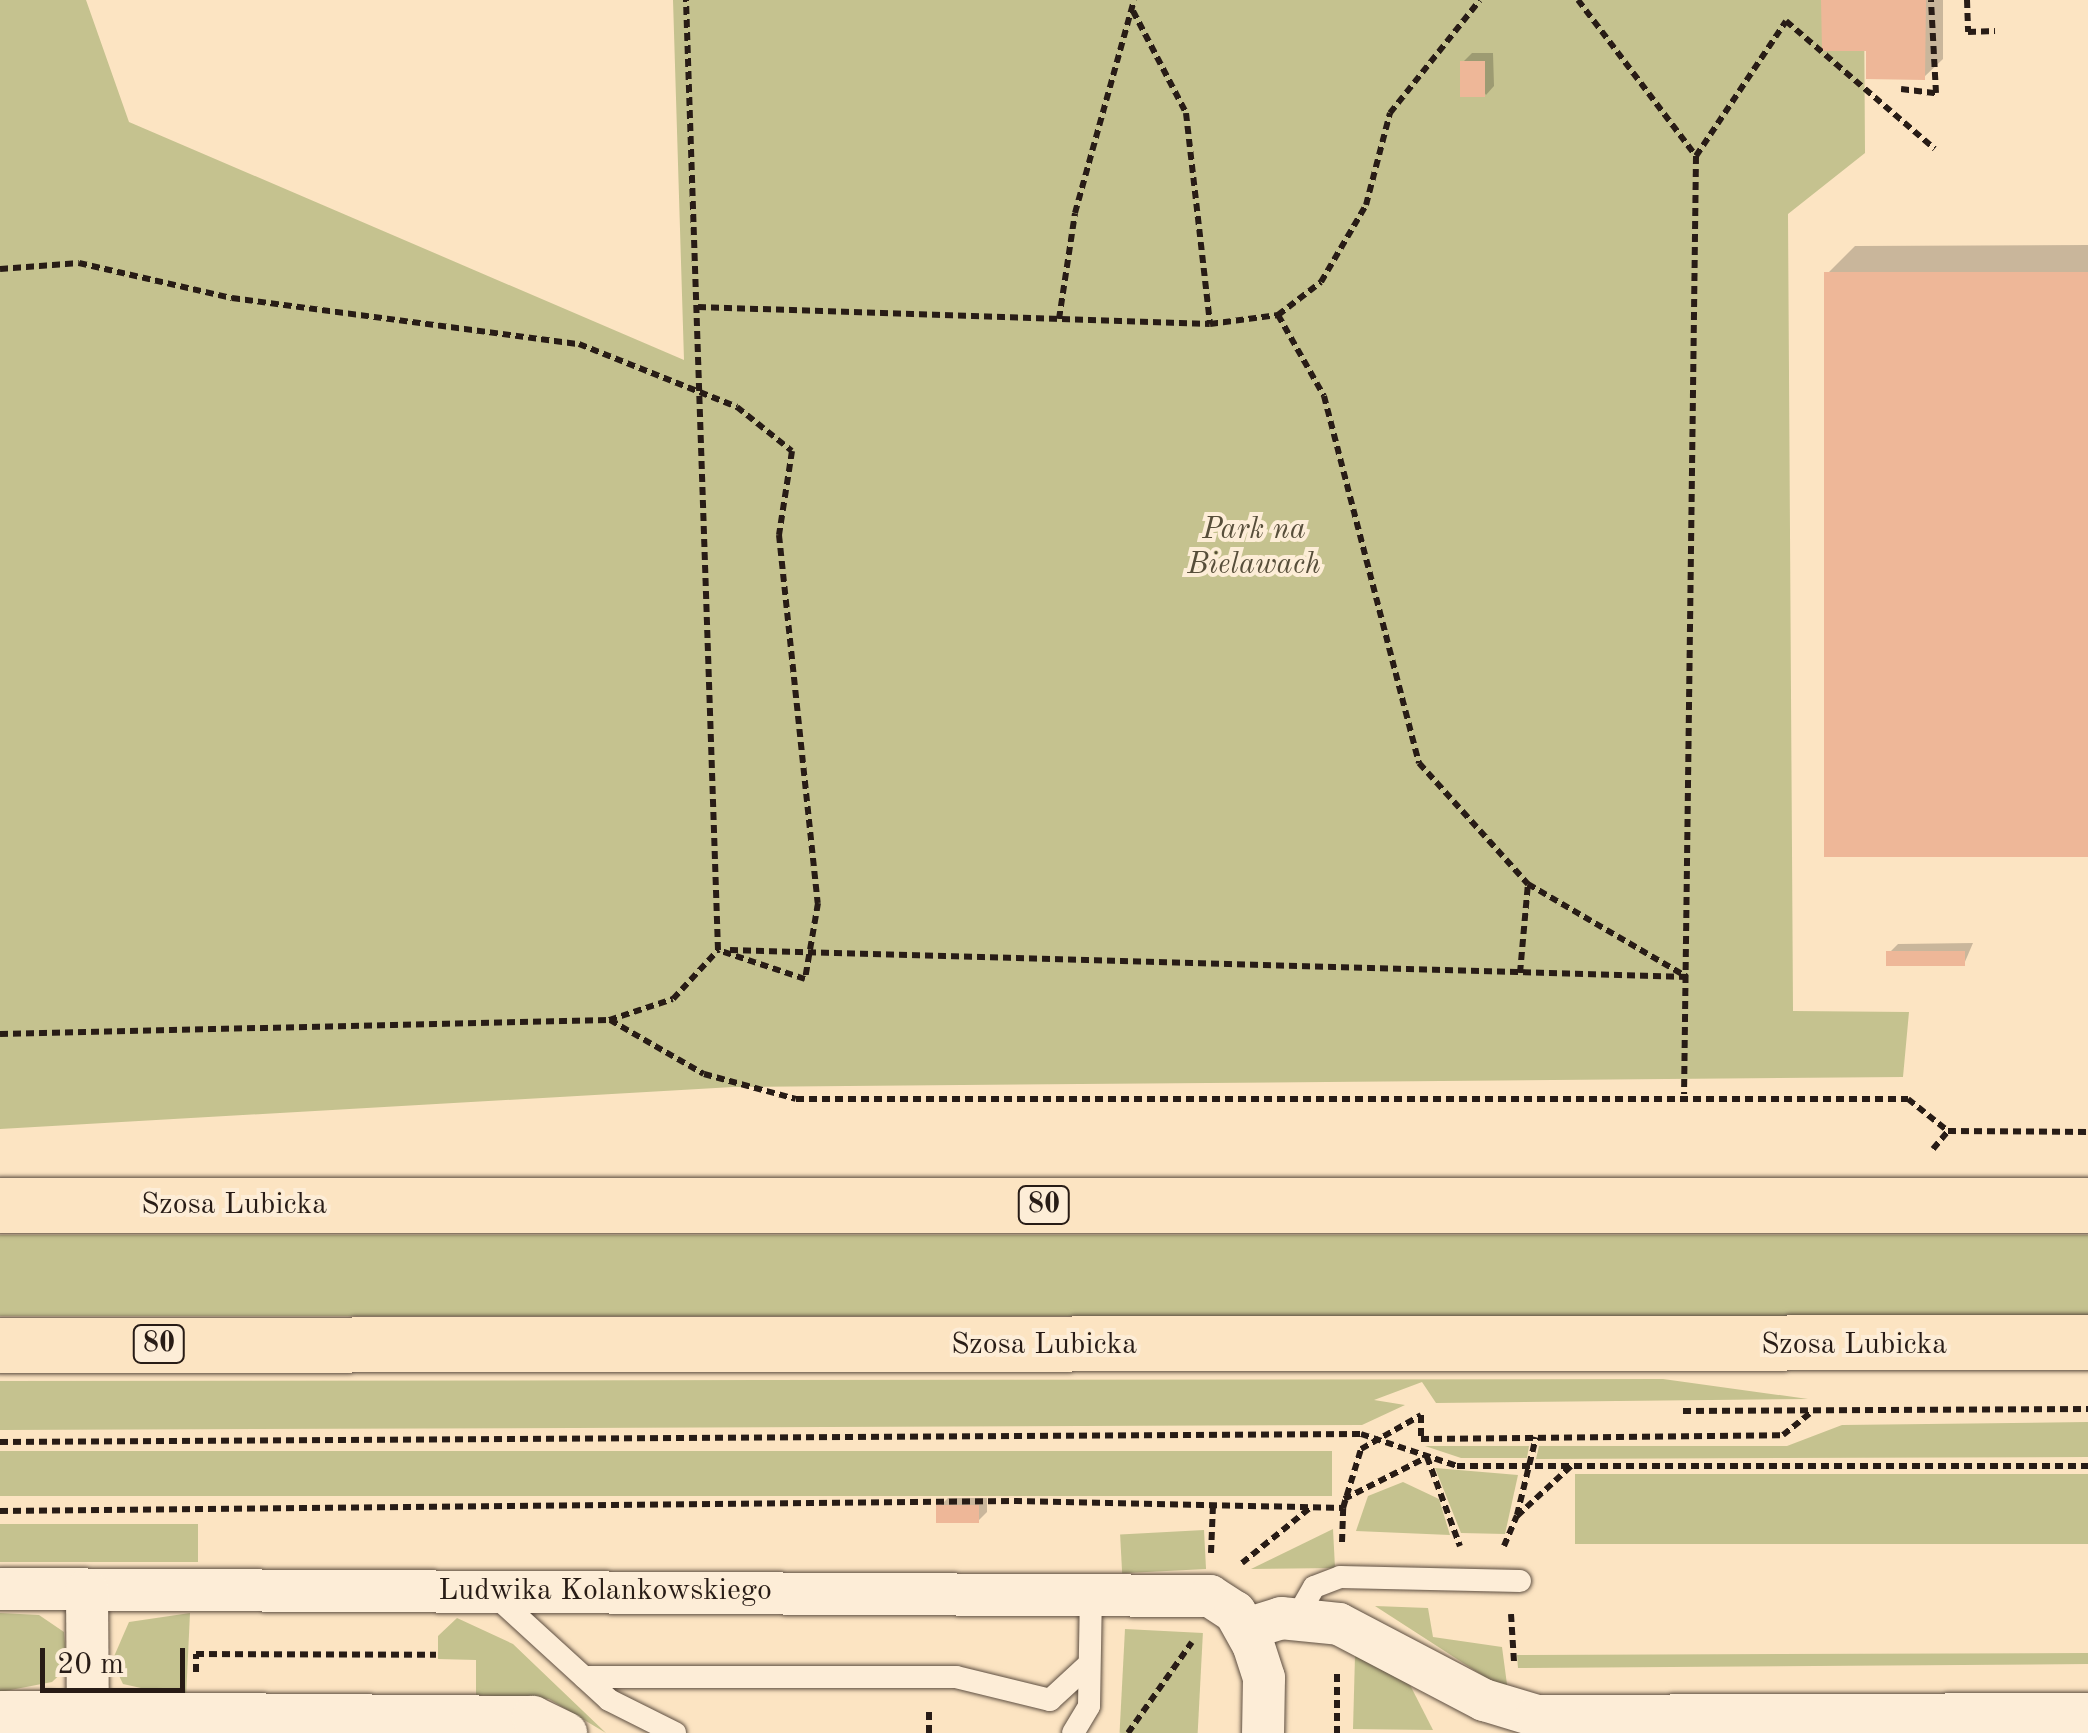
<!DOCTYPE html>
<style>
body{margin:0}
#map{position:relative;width:2088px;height:1733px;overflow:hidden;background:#fce4c2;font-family:"Old Standard TT",serif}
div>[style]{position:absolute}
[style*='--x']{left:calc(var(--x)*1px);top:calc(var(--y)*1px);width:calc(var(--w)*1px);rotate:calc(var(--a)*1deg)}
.green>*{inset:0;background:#c5c28f;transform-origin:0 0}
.shadow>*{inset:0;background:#0003}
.building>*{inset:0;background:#eeb798;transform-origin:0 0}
.path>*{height:6px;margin-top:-3px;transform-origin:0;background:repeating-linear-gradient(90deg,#281c16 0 8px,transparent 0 13px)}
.roads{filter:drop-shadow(0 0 2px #5d4e41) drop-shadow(0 0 2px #5d4e41)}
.lane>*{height:22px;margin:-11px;padding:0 11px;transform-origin:11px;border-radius:11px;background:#fdedd7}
.street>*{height:42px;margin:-21px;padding:0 21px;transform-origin:21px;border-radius:21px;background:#fdedd7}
.primary>*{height:55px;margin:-27.5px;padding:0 27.5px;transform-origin:27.5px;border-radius:27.5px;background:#fce4c2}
span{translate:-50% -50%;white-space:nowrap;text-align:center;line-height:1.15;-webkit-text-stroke:8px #fdedd7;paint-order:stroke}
.shield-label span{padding:2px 8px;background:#fdedd7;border:2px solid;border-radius:8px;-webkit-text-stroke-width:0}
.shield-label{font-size:28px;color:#281c16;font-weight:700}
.park-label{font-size:30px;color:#574e3a;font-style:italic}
.street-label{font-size:30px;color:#281c16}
.scale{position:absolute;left:40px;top:1648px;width:145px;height:45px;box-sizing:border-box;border:5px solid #281c16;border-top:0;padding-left:12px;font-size:30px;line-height:35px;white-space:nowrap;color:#281c16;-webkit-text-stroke:8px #fdedd7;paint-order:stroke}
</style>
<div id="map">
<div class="green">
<i style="clip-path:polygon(0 0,86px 0,129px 122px,684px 360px,673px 0,1864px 0,1865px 153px,1788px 214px,1793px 1011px,1909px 1012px,1903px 1077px,733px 1087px,0 1129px)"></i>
<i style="left:0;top:1235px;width:2088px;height:81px"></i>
<i style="clip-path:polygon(1663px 1379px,1808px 1399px,1436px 1403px,1422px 1382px,1374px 1400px,1405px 1405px,1362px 1425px,0 1430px,0 1381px)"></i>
<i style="clip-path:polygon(2088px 1422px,2088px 1457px,1536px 1459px,1539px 1446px,1787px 1446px,1842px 1425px)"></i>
<i style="clip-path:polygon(1425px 1446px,1529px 1446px,1527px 1458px,1461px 1458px)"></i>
<i style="left:0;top:1451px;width:1332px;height:45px"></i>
<i style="clip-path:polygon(1435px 1468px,1518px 1475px,1505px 1534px,1461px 1533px)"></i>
<i style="left:1575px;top:1474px;width:513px;height:70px"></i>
<i style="clip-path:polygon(1403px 1482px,1439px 1499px,1450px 1535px,1356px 1531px,1368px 1496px)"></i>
<i style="left:0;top:1524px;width:198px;height:38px"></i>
<i style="clip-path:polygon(1333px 1529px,1335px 1568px,1251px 1569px)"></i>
<i style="left:1204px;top:1530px;width:39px;height:84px;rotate:87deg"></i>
<i style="clip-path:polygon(1375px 1606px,1428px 1608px,1433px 1637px,1502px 1647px,1508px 1692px)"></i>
<i style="clip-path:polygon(0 1613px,39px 1615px,64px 1632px,67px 1668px,52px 1682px,0 1692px)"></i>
<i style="clip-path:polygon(190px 1613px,186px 1698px,123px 1684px,112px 1661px,129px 1622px)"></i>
<i style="clip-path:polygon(457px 1618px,513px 1644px,606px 1733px,549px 1699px,476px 1695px,476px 1660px,438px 1659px,438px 1636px)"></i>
<i style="left:1125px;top:1629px;width:78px;height:104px;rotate:3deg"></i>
<i style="clip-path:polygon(2088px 1653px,2088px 1664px,1518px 1668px,1517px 1655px)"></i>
<i style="clip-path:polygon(1355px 1656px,1408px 1681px,1433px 1730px,1353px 1729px)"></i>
</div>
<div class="shadow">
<i style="clip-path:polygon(1824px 0,1943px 0,1943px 59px,1924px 77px,1869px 48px)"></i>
<i style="clip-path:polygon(1472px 53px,1493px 53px,1494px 86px,1486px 95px,1463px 62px)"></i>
<i style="clip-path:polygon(2088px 245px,2088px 855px,1827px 274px,1855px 246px)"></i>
<i style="clip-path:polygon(1973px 943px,1964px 964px,1889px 953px,1898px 944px)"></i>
<i style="clip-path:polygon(948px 1498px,987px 1498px,987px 1512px,978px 1521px,939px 1507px)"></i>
</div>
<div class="building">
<i style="clip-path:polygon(1821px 0,1926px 0,1925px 80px,1866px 79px,1866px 51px,1822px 51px)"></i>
<i style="left:1460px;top:61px;width:25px;height:36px"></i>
<i style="left:2088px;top:272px;width:585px;height:264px;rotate:90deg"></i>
<i style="left:1965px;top:951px;width:15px;height:79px;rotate:90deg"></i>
<i style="left:979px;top:1505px;width:18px;height:43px;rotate:90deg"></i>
</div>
<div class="path">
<i style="--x:1578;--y:0;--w:196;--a:52.9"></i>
<i style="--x:1696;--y:156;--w:938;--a:90.73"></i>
<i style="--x:1967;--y:0;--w:32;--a:88"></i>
<i style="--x:1968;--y:32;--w:27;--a:-2"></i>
<i style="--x:1133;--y:11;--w:115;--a:62.5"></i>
<i style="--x:1186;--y:113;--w:212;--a:83.5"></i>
<i style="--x:1901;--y:89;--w:35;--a:7"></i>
<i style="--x:1936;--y:93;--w:93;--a:-93.1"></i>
<i style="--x:1696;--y:156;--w:162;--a:-56.3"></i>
<i style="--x:1786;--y:21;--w:196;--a:40.7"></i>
<i style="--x:0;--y:269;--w:79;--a:-4.3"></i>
<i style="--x:79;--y:263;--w:157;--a:12.9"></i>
<i style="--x:232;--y:298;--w:350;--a:7.6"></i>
<i style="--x:579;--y:344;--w:170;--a:21.7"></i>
<i style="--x:737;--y:407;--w:70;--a:38.7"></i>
<i style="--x:792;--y:451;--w:85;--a:98.8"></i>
<i style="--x:779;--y:535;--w:370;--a:84"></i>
<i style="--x:818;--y:903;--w:77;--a:99.7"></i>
<i style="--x:805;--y:979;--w:92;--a:-161.6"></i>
<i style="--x:698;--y:307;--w:512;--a:1.9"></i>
<i style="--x:1210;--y:324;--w:69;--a:-7.5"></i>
<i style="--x:1278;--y:315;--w:54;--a:-37.5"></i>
<i style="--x:1321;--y:282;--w:89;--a:-59.7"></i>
<i style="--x:1366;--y:205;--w:95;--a:-75.4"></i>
<i style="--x:1390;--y:113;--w:144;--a:-51.5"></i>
<i style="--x:1278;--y:315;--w:93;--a:60.4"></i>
<i style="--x:1324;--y:396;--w:379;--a:75.5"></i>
<i style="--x:1419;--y:763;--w:163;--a:48"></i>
<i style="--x:1528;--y:884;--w:184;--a:30.3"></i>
<i style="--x:1059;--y:319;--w:107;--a:-81.4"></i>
<i style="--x:1075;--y:213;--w:221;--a:-74.5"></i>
<i style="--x:730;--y:950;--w:958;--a:1.61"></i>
<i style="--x:1520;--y:973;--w:89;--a:-84.9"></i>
<i style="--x:610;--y:1020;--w:108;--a:29.9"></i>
<i style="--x:704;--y:1074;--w:95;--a:15.2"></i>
<i style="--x:796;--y:1099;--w:1112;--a:0"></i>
<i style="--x:1908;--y:1099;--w:51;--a:38.7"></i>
<i style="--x:0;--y:1034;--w:609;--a:-1.32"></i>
<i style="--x:609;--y:1020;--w:67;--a:-18.2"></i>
<i style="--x:673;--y:999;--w:67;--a:-47.4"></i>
<i style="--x:718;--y:950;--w:951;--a:-91.93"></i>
<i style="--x:1933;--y:1149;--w:23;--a:-50"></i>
<i style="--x:1948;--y:1131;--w:140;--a:0.4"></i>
<i style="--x:1683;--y:1411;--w:405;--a:-0.3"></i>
<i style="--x:0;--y:1442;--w:1361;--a:-0.34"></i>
<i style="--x:1361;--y:1434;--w:101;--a:18.4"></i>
<i style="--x:1457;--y:1466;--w:631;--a:0"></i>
<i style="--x:1344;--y:1499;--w:93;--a:-26.8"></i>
<i style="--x:1427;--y:1457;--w:95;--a:69.7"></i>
<i style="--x:0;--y:1511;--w:1014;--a:-0.57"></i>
<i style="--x:1014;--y:1501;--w:329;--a:1.2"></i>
<i style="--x:1343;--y:1508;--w:62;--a:-73"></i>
<i style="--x:1361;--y:1449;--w:69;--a:-29.5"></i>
<i style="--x:1421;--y:1415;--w:24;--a:90"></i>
<i style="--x:1421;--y:1439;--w:362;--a:-0.6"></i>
<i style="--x:1783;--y:1435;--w:36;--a:-39"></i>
<i style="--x:1517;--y:1515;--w:80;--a:-76.3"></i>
<i style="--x:1342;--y:1542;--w:34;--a:-88"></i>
<i style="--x:1504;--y:1546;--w:33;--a:-67"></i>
<i style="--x:1517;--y:1516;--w:74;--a:-42.8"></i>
<i style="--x:1211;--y:1553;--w:48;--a:-87.6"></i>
<i style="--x:1242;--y:1563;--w:87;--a:-39"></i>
<i style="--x:1511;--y:1614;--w:48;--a:86.4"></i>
<i style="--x:196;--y:1672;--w:18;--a:-90"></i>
<i style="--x:196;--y:1654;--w:240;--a:0.2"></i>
<i style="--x:1337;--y:1674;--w:59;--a:90"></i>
<i style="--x:929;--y:1712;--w:21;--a:90"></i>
<i style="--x:1128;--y:1733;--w:111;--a:-54.9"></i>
</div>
<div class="roads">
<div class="lane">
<i style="--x:493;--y:1594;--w:157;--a:42.4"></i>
<i style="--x:609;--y:1700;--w:74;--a:26.6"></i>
<i style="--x:1295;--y:1620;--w:38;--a:-60"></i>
<i style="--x:1314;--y:1587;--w:28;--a:-21"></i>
<i style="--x:1340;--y:1577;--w:180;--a:1.3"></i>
<i style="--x:584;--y:1677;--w:372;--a:0"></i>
<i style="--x:956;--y:1677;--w:97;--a:13.7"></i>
<i style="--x:1050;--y:1700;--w:53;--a:-42.7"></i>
<i style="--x:1073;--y:1733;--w:31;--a:-59"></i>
<i style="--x:1089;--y:1706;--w:113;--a:-89"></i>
</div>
<div class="street">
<i style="--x:0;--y:1589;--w:1210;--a:0.33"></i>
<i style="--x:1210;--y:1596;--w:30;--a:33"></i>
<i style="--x:1235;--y:1612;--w:37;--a:61"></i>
<i style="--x:1253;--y:1644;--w:36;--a:72"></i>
<i style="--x:1264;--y:1678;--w:55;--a:91"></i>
<i style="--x:87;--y:1590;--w:143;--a:89.6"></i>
<i style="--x:1246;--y:1629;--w:37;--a:-17"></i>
<i style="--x:1281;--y:1618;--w:58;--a:5.9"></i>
<i style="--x:1339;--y:1624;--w:164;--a:27.7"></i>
<i style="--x:1484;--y:1700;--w:55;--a:16.8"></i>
<i style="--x:1537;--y:1716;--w:551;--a:-0.21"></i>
<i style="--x:0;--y:1712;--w:533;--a:0.54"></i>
<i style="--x:533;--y:1717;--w:37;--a:26"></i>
</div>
<div class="primary">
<i style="--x:0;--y:1205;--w:2088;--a:0"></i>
<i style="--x:0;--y:1345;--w:2088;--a:-0.08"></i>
</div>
</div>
<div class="shield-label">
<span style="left:1044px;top:1205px">80</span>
<span style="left:159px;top:1344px">80</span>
</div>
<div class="park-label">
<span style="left:1254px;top:547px">Park na<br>Bielawach</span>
</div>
<div class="street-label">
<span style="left:234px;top:1205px">Szosa Lubicka</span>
<span style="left:1044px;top:1345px">Szosa Lubicka</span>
<span style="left:1854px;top:1345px">Szosa Lubicka</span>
<span style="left:605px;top:1591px">Ludwika Kolankowskiego</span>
</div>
<div class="scale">20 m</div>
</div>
